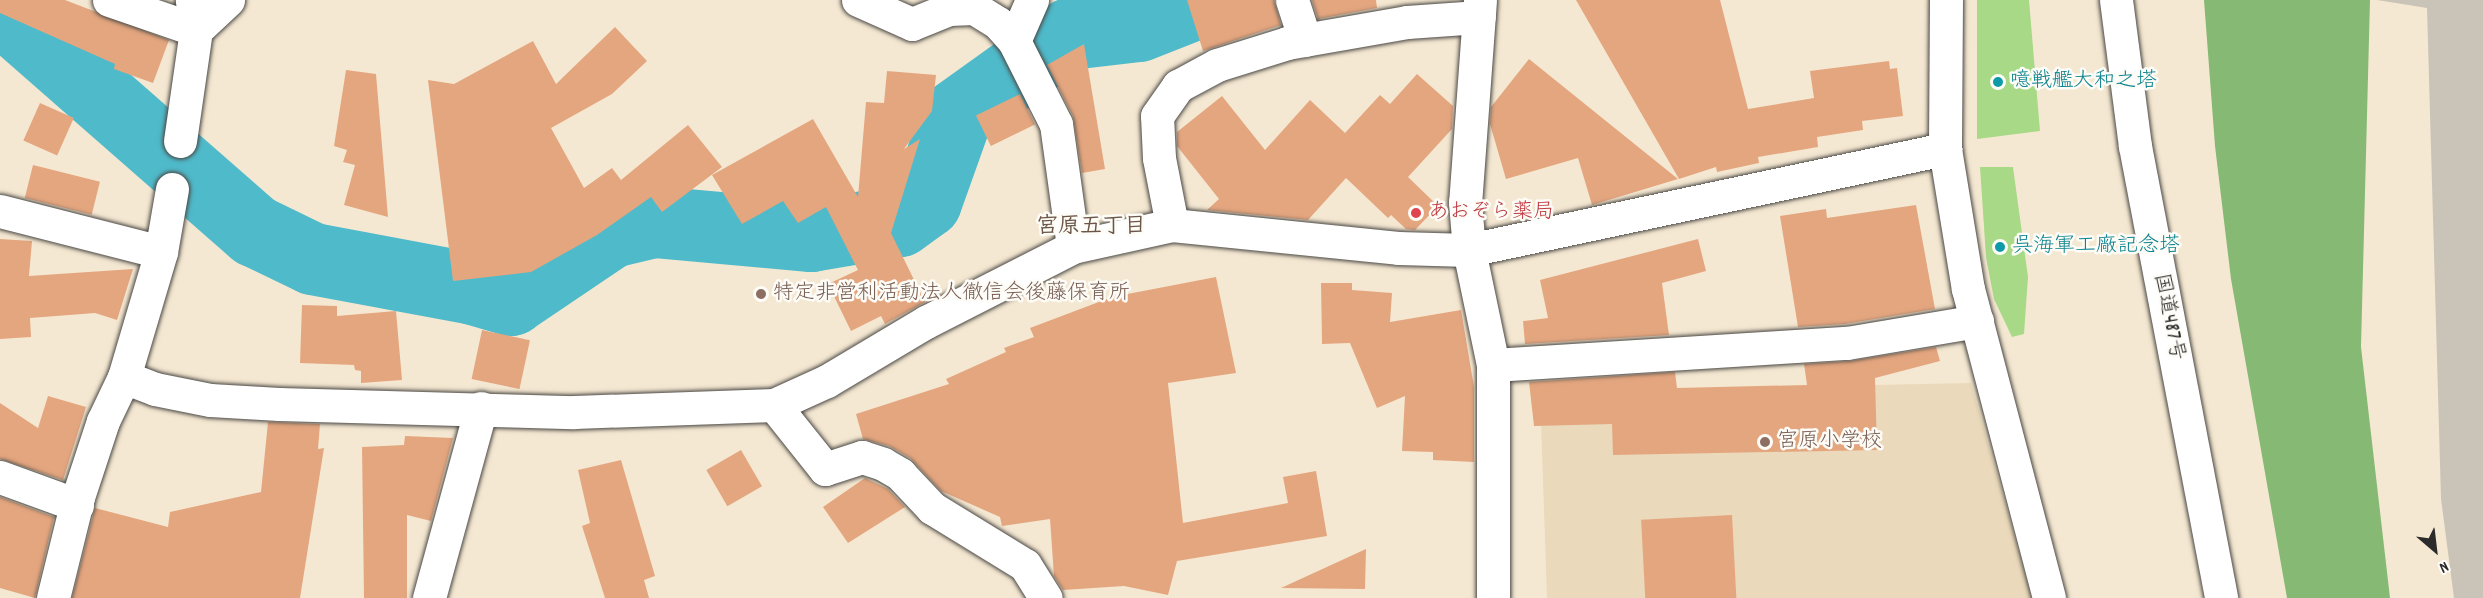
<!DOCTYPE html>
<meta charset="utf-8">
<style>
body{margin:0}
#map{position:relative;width:2483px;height:598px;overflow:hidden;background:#f5e8d2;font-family:Dekko,"Klee One",sans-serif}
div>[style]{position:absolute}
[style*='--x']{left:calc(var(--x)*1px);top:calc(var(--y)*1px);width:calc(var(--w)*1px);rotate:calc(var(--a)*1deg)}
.built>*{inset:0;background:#ead9ba}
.industrial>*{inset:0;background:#cac3b8}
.green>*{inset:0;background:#a8d987}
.forest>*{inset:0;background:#86b974}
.river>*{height:72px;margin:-36px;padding:0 36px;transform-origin:36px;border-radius:36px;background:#4fbaca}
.building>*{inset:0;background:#e4a67f;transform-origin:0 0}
.roads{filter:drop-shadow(0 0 2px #494744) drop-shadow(0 0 2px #494744)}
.minor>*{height:33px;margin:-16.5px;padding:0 16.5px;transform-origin:16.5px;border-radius:16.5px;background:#fff}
.highway>*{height:33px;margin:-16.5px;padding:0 16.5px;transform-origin:16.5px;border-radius:16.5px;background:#fff}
.dots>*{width:16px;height:16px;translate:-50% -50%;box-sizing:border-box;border:3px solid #fdfcf7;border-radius:50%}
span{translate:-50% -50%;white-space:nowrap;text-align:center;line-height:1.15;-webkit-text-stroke:5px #fdfcf7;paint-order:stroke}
.culture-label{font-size:21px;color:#0d838f}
.left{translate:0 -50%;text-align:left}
.health-label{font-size:21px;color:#be3a42}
.education-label{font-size:21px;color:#785e54}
.street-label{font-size:21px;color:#2b2b2b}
.neighbourhood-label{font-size:22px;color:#6c5648;font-weight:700}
.north{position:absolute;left:2405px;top:520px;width:60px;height:60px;-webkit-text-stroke:4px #fdfcf7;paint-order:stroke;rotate:152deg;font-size:16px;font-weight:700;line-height:24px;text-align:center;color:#2b2b2b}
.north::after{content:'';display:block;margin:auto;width:21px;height:27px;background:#2b2b2b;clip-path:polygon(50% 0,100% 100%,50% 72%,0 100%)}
</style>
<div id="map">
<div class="built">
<i style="clip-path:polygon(1971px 383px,2032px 598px,1547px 598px,1540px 392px)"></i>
</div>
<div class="industrial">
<i style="clip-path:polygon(2377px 0,2483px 0,2483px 598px,2454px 598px,2441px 499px,2427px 8px)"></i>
</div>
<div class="green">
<i style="clip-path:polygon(1977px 0,2029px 0,2040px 131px,1977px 139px)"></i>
<i style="clip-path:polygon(1980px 167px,2013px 167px,2028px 277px,2024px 334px,2012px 337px,1994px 299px,1986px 257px)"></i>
</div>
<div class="forest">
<i style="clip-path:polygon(2204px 0,2370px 0,2361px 347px,2390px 598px,2287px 598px,2231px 279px,2215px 146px)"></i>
</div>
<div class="river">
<i style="--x:0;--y:8;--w:339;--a:41.2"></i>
<i style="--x:255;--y:231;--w:64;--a:25.8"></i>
<i style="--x:313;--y:259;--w:163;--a:10.6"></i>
<i style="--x:473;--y:289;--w:40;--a:16"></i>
<i style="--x:511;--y:300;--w:122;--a:-34"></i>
<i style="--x:612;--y:232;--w:43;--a:-13.4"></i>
<i style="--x:654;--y:222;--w:158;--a:5.1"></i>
<i style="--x:811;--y:236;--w:90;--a:-9.6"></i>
<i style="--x:900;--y:221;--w:32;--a:-36"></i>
<i style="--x:926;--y:202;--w:92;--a:-70.4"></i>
<i style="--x:957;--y:115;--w:139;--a:-35.6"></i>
<i style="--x:1070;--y:34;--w:69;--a:-6.6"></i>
<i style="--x:1139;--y:26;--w:71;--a:-21.5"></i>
</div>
<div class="building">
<i style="clip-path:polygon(0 0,65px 0,169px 40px,153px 83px,114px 69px,115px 64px,0 13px)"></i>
<i style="clip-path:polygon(1187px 0,1274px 0,1281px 25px,1203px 51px)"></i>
<i style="clip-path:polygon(1312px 0,1376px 0,1377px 8px,1318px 19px)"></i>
<i style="clip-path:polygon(1576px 0,1720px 0,1748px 109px,1814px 98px,1810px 71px,1889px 61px,1890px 69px,1897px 68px,1903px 116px,1862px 121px,1863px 130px,1817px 137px,1818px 147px,1758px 157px,1759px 163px,1717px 172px,1716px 167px,1679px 179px)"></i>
<i style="clip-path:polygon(615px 27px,647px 61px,612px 94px,551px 128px,584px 188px,612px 168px,621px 180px,688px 125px,722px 167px,662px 212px,651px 197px,597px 235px,531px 272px,453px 281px,428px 80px,454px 84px,533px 41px,556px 84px)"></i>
<i style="clip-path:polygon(1084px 44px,1105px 169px,1082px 173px,1073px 116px,1047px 65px)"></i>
<i style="clip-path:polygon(1529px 59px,1678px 179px,1592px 205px,1578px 158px,1506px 179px,1490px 124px,1491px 107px)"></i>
<i style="clip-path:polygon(346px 70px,376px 74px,388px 217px,344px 205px,355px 165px,343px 162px,347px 150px,334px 146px)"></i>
<i style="clip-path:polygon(887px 71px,936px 75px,932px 111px,904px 149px,920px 139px,891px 233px,925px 302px,885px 324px,881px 316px,851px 331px,828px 284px,858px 270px,826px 207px,798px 223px,783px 201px,742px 224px,712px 175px,813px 119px,858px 197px,866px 102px,884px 103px)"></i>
<i style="clip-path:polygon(1417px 74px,1453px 106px,1452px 129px,1408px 177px,1438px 206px,1415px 230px,1406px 229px,1391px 215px,1388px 218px,1346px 178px,1308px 220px,1207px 210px,1219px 199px,1177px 146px,1177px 132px,1222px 96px,1265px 150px,1310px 100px,1345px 133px,1380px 95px,1390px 104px)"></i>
<i style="left:1020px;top:94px;width:34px;height:49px;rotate:64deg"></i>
<i style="left:40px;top:103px;width:37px;height:41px;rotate:24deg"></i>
<i style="left:33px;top:165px;width:69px;height:34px;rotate:14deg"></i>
<i style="clip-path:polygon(1916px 205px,1935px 309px,1845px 324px,1798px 327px,1780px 216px,1826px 209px,1827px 218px)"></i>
<i style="clip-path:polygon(0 239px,32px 241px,29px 276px,133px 269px,117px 320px,95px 313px,30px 318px,31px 337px,0 339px)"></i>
<i style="clip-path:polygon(1698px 239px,1706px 271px,1662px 283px,1669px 335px,1525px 344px,1523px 321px,1548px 318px,1540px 280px)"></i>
<i style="clip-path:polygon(1216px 277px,1236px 373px,1168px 383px,1183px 523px,1288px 503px,1283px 477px,1316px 471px,1327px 536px,1177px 561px,1168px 595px,1124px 586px,1063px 590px,1054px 576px,1050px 519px,1002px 526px,1000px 517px,941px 491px,910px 458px,889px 446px,863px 439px,856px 414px,949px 384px,946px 379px,1006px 352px,1004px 348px,1034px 337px,1030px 328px,1112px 297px)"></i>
<i style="clip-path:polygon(1321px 283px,1352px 283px,1352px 290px,1392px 293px,1390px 322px,1461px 310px,1474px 387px,1474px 462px,1433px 460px,1433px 452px,1402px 451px,1405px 396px,1377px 408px,1350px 343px,1322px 344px)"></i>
<i style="clip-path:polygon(302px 305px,337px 306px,337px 316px,396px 311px,402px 380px,361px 383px,361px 371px,355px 370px,354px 365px,300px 363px)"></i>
<i style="left:482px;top:330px;width:49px;height:50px;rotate:12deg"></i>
<i style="clip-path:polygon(1936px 347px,1940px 361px,1875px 378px,1877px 450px,1613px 455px,1612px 424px,1534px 426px,1529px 382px,1675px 372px,1677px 388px,1807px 385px,1804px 364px,1850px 361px)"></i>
<i style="clip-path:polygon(48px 396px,86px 407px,63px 480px,0 459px,0 403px,38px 428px)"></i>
<i style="clip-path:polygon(268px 422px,320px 424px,318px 449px,324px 448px,300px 598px,72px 598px,95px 508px,168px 527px,170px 512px,261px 492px)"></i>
<i style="clip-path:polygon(405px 436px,453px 438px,431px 521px,407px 515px,407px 598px,364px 598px,362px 447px,404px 445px)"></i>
<i style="left:741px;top:450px;width:42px;height:40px;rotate:60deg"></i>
<i style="clip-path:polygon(621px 460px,655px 576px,644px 580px,649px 598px,605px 598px,582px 526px,590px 523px,578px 470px)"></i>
<i style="clip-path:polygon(865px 478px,888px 489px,905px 507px,848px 543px,823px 507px)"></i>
<i style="clip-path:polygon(0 497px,54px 517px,35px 598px,0 588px)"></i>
<i style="left:1732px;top:515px;width:83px;height:91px;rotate:87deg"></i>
<i style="clip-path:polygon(1366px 549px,1365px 589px,1281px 588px)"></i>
</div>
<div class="roads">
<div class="minor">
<i style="--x:109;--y:0;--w:92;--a:19"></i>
<i style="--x:196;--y:30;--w:30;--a:-98"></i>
<i style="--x:858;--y:0;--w:59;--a:24"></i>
<i style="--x:912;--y:24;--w:40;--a:-22"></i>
<i style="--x:949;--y:9;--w:25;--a:-2"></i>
<i style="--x:974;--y:8;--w:28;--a:32"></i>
<i style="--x:998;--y:23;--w:24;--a:48"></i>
<i style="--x:1014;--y:41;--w:93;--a:63.2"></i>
<i style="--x:1056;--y:124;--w:124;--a:82.1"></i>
<i style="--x:1292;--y:0;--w:42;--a:72"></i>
<i style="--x:1480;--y:0;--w:203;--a:94.2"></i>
<i style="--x:1465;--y:202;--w:48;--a:85.2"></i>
<i style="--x:1469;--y:250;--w:117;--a:78.2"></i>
<i style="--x:1493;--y:365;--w:233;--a:90"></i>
<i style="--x:1946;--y:0;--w:149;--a:90.4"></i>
<i style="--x:1945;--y:149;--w:142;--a:80.7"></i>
<i style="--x:1968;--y:289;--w:319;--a:75.3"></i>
<i style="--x:1014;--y:41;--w:45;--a:-66.3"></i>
<i style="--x:180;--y:141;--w:112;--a:-81.8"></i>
<i style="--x:196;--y:30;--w:44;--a:-43.2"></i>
<i style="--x:0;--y:211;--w:166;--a:14.3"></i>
<i style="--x:161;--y:252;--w:64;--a:-80.1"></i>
<i style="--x:1172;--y:225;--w:68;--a:-101"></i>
<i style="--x:1159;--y:158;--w:42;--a:-92.7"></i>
<i style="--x:1157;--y:116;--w:37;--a:-55"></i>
<i style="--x:1178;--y:86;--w:44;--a:-28.3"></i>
<i style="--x:1217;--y:65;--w:73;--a:-17.4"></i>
<i style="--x:1287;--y:43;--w:122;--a:-9.9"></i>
<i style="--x:1407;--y:22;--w:72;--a:-4"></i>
<i style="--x:1493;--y:365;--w:355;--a:-3.6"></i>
<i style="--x:1847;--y:343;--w:132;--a:-9.6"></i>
<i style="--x:124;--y:377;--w:33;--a:21"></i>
<i style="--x:155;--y:389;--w:56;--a:11.3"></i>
<i style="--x:210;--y:400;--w:69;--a:3.3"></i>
<i style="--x:279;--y:404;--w:295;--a:1.6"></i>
<i style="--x:574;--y:412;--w:200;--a:-2"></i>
<i style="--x:774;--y:405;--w:58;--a:-24.4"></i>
<i style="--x:827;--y:381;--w:115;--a:-30.8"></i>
<i style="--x:926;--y:322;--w:165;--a:-27"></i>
<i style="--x:1073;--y:247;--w:101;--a:-12.5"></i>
<i style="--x:1172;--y:225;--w:227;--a:5.8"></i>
<i style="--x:1398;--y:248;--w:71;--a:1.6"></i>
<i style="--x:1469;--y:250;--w:487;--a:-12"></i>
<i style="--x:774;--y:405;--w:82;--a:51.4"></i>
<i style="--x:825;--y:469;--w:39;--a:-18"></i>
<i style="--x:862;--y:457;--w:22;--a:18"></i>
<i style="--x:883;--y:464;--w:20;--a:30"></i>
<i style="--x:900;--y:474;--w:47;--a:46.7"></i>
<i style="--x:932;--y:508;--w:109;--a:31.5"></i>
<i style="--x:1025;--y:565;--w:39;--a:58"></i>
<i style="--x:0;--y:477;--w:82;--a:20"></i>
<i style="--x:53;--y:598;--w:104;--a:-76.1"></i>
<i style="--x:78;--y:497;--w:80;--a:-71.8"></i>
<i style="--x:103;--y:421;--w:49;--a:-64.5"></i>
<i style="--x:124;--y:377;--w:130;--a:-73.5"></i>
<i style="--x:429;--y:598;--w:197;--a:-74.7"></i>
</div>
<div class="highway">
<i style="--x:2116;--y:0;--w:147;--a:82.6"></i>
<i style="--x:2135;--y:146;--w:460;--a:79.2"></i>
</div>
</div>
<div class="dots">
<i style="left:1998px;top:82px;background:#0f9aa8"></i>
<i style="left:1416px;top:213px;background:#e0444e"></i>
<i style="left:2000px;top:247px;background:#0f9aa8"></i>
<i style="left:761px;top:294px;background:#8d6e63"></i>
<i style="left:1765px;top:442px;background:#8d6e63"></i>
</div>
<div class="culture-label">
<span class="left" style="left:2010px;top:82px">噫戦艦大和之塔</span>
<span class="left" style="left:2012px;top:247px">呉海軍工廠記念塔</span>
</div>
<div class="health-label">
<span class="left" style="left:1428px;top:213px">あおぞら薬局</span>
</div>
<div class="education-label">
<span class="left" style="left:773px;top:294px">特定非営利活動法人徹信会後藤保育所</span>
<span class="left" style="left:1777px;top:442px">宮原小学校</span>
</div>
<div class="street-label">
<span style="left:2168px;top:317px;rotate:79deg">国道487号</span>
</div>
<div class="neighbourhood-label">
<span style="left:1091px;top:228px">宮原五丁目</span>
</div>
<div class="north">N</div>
</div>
